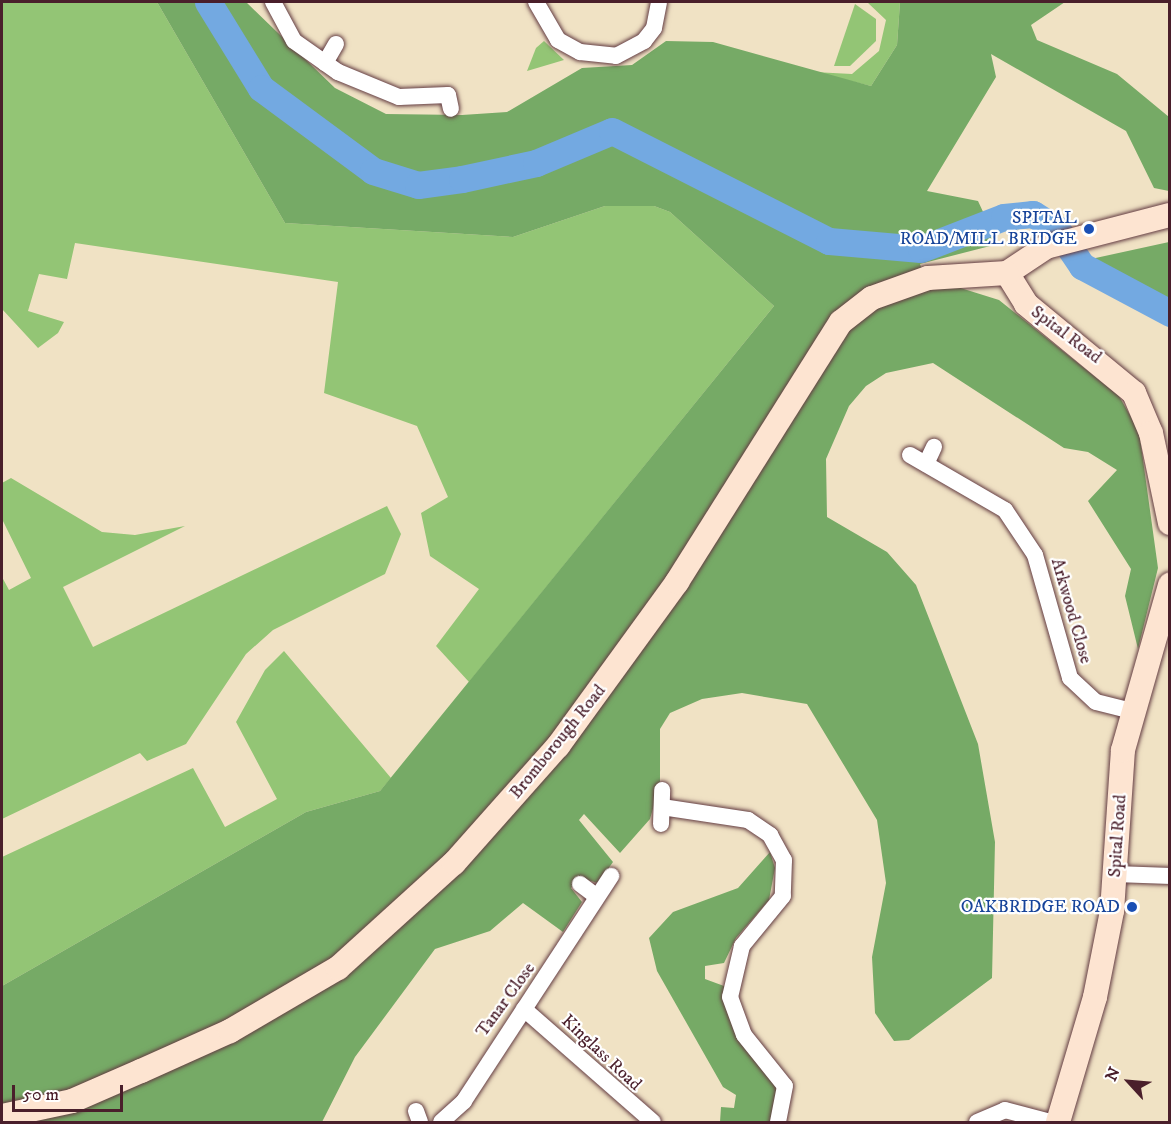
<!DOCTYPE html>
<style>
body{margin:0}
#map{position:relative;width:1171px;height:1124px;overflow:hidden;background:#f0e2c4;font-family:"IM FELL DW Pica",serif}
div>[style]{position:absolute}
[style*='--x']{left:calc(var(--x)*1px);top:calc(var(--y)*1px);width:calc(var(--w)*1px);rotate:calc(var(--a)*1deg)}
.green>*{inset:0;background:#93c575}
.forest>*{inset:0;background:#76aa66}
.river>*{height:27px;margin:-13.5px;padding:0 13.5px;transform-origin:13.5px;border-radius:13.5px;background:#73a9e1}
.roads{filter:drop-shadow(0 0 2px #633c42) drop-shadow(0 0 2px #633c42)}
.street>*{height:16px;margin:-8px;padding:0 8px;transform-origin:8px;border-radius:8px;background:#fff}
.secondary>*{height:24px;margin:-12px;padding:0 12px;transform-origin:12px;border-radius:12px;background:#fde4d1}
.dots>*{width:16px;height:16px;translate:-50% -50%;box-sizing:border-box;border:3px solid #fff;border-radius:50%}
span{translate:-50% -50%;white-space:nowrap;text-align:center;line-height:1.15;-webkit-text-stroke:4.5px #fff;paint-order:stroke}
.transit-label{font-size:18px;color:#164399}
.right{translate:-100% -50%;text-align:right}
.street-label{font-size:18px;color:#4a1f2b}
.frame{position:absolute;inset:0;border:3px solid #4a1f2b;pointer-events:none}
.north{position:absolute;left:1099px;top:1052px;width:60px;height:60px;-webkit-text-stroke:4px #fff;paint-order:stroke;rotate:296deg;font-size:16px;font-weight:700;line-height:24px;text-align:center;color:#4a1f2b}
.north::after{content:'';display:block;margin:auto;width:21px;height:27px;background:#4a1f2b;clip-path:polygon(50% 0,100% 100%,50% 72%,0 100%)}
.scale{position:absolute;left:12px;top:1085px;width:111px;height:27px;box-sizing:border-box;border:3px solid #4a1f2b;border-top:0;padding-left:8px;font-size:18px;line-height:21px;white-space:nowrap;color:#4a1f2b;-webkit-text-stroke:4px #fff;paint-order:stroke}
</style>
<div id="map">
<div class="green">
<i style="clip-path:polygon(2px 2px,157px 2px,285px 223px,513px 237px,605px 206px,654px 206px,670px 212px,774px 306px,469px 682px,436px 646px,479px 589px,430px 556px,421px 513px,448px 497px,417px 426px,324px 393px,338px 282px,75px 243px,67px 279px,39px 274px,28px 311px,64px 322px,58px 333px,38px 348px,2px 309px)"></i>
<i style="clip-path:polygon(867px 2px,900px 2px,897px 45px,871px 86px,814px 72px,852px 74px,879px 51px,886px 20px)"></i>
<i style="clip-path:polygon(855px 4px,876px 19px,876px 41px,850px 66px,834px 66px)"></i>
<i style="clip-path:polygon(544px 41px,564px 60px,527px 71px,536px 48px)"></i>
<i style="clip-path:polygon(11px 478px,102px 532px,135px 535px,185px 526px,63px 587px,93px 647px,387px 506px,401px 534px,385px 574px,273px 630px,246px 654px,186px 744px,147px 761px,140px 753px,2px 819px,2px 577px,9px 590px,31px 578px,2px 519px,2px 483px)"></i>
<i style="clip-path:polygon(284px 651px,391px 778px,380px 791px,306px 812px,2px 986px,2px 857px,193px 768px,225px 827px,277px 799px,236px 722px,265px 670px)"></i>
</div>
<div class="forest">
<i style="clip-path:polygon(157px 2px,246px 2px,335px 88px,386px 114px,462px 115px,507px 112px,582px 68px,632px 65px,666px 41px,713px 42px,871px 86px,897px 45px,900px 2px,1065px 2px,1031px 25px,1037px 40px,1117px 74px,1169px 117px,1169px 191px,1154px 188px,1126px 131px,991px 54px,996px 77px,927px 191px,978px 201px,998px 244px,920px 264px,928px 287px,951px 285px,999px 300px,1119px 396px,1139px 431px,1158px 568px,1138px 649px,1125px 596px,1131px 569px,1088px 501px,1117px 470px,1088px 452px,1064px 448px,933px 363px,886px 373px,866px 386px,849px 406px,826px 459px,827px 517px,887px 552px,916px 585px,978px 744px,995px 842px,992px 978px,909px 1040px,894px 1041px,875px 1013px,872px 957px,886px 883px,877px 820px,807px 704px,742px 693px,702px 699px,670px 713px,660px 729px,660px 784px,650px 819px,620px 853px,584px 814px,579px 820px,613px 862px,598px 883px,580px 878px,571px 888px,582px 902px,563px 932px,523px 903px,490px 931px,435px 949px,355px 1057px,322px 1122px,2px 1122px,2px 986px,306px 812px,380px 791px,774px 306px,670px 212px,654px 206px,605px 206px,513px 237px,285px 223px)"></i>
<i style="clip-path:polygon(1169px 242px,1169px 313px,1093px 272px,1091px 259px)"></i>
<i style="clip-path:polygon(770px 852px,775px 868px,769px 900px,736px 938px,724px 963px,705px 966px,705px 979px,724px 986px,778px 1085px,774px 1112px,770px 1122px,720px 1122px,721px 1107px,734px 1108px,736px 1095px,723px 1087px,657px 971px,649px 938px,673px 912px,738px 888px)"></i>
</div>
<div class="river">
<i style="--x:208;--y:2;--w:101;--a:58.4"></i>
<i style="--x:261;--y:88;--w:139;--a:36.5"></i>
<i style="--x:373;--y:171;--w:47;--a:17.3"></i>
<i style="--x:418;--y:185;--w:44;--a:-7.8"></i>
<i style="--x:462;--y:179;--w:76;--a:-12.2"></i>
<i style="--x:536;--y:163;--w:82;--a:-22.8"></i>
<i style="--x:612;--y:131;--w:243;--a:26.9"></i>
<i style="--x:829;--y:241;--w:92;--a:5"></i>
<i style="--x:921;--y:249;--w:89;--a:-21.1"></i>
<i style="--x:1004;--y:217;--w:29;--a:-6"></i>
<i style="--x:1033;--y:214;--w:28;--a:32"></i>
<i style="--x:1057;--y:229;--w:45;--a:56"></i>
<i style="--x:1082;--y:266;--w:100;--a:28.1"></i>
</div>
<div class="roads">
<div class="street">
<i style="--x:273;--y:2;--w:44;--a:61.7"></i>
<i style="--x:294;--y:41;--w:54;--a:35.2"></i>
<i style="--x:338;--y:72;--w:66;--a:22.3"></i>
<i style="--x:399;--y:97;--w:49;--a:-2.3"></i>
<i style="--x:448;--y:95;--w:14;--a:78"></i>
<i style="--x:536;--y:2;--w:44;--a:59.9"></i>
<i style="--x:558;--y:40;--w:25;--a:29"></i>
<i style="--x:580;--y:52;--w:36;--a:6"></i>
<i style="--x:616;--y:56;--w:32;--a:-28"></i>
<i style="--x:644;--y:41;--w:16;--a:-52"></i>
<i style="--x:654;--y:28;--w:26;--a:-79"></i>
<i style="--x:325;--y:63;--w:22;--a:-60"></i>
<i style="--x:910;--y:455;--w:110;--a:30.1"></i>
<i style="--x:1005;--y:510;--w:54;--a:56.3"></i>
<i style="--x:1035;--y:555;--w:128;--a:74.1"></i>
<i style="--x:1070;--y:678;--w:35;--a:43"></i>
<i style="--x:1096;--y:702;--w:37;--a:14"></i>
<i style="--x:926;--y:464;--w:19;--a:-65"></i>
<i style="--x:662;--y:807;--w:87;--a:8.6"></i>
<i style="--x:748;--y:820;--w:27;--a:34"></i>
<i style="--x:770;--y:835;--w:29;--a:61"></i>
<i style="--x:784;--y:860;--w:36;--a:92"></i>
<i style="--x:783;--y:896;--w:65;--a:129.4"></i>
<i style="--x:742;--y:946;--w:52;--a:103.2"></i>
<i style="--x:730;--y:997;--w:40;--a:69.8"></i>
<i style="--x:744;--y:1035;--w:65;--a:51.2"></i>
<i style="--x:785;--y:1086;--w:37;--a:101"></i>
<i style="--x:661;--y:824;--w:34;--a:-88"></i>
<i style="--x:1116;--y:874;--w:54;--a:2.1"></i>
<i style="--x:580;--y:884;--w:20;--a:37"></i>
<i style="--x:524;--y:1009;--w:171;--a:41.2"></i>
<i style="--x:416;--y:1111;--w:12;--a:70"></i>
<i style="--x:441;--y:1122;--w:31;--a:-42"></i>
<i style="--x:464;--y:1101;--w:269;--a:-56.8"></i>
<i style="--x:977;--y:1122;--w:30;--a:-23"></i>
<i style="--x:1005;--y:1110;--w:47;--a:14.9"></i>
</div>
<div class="secondary">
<i style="--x:1007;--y:273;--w:36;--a:58"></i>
<i style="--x:1026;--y:304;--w:140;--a:39.5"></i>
<i style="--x:1134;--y:393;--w:43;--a:67"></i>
<i style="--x:1151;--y:433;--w:92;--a:78.1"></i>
<i style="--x:1007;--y:273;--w:47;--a:-33.7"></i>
<i style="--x:1046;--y:247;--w:128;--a:-14.5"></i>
<i style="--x:2;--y:1116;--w:72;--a:-12.1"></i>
<i style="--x:72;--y:1101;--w:75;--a:-23.5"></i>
<i style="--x:141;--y:1071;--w:98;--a:-24.2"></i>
<i style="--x:230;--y:1031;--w:125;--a:-30.3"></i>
<i style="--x:338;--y:968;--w:156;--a:-42.2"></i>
<i style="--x:454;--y:863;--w:157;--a:-48.4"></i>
<i style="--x:558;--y:746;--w:203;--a:-54"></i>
<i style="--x:677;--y:582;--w:307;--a:-57.8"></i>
<i style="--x:841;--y:322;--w:39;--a:-38"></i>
<i style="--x:872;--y:298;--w:59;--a:-19.7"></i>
<i style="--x:928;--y:278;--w:79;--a:-3.6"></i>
<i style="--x:1058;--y:1122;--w:130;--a:-73.5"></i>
<i style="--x:1095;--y:997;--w:88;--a:-78.8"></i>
<i style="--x:1112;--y:911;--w:161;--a:-86.1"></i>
<i style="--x:1123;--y:750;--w:172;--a:-74.1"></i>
</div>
</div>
<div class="dots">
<i style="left:1089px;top:229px;background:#1a4fb4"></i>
<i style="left:1132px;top:907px;background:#1a4fb4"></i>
</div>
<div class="transit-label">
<span class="right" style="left:1077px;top:229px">SPITAL<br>ROAD/MILL BRIDGE</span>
<span class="right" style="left:1120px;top:907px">OAKBRIDGE ROAD</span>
</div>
<div class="street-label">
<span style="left:1066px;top:335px;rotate:37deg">Spital Road</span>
<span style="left:1071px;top:611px;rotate:74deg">Arkwood Close</span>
<span style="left:558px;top:742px;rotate:-51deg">Bromborough Road</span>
<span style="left:1118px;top:836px;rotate:-86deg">Spital Road</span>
<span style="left:506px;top:1000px;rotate:-54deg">Tanar Close</span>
<span style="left:601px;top:1053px;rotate:43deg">Kinglass Road</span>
</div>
<div class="frame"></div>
<div class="north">N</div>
<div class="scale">50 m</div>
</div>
